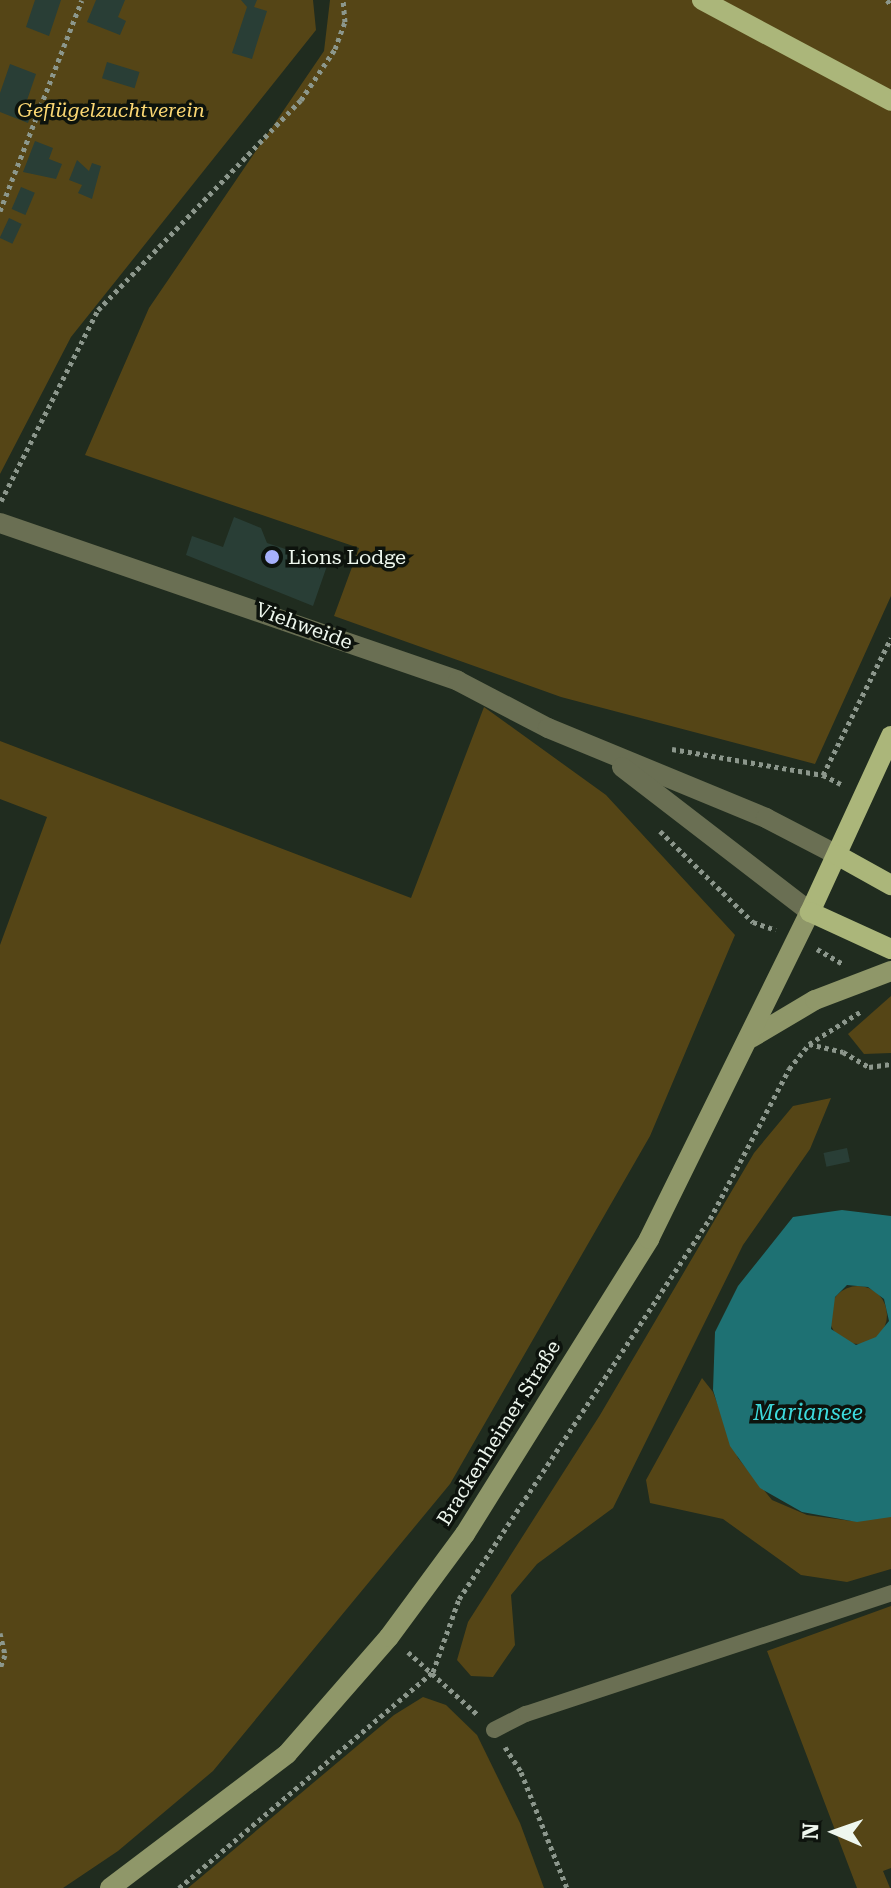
<!DOCTYPE html>
<meta charset="utf-8">
<style>
body{margin:0}
#map{position:relative;width:891px;height:1888px;overflow:hidden;background:#202c1f;font-family:"Roboto Serif",serif}
div>[style]{position:absolute}
[style*='--x']{left:calc(var(--x)*1px);top:calc(var(--y)*1px);width:calc(var(--w)*1px);rotate:calc(var(--a)*1deg)}
.green>*{inset:0;background:#554516}
.round{border-radius:50%}
.water>*{inset:0;background:#1e7173}
.building>*{inset:0;background:#293e36;transform-origin:0 0}
.path>*{height:5px;margin-top:-2.5px;transform-origin:0;background:repeating-linear-gradient(90deg,#8c978c 0 4px,transparent 0 8px)}
.service>*{height:16px;margin:-8px;padding:0 8px;transform-origin:8px;border-radius:8px;background:#6a6f53}
.minor>*{height:20px;margin:-10px;padding:0 10px;transform-origin:10px;border-radius:10px;background:#6a6f53}
.secondary>*{height:20px;margin:-10px;padding:0 10px;transform-origin:10px;border-radius:10px;background:#8f9769}
.primary>*{height:20px;margin:-10px;padding:0 10px;transform-origin:10px;border-radius:10px;background:#abb67a}
.dots>*{width:22px;height:22px;translate:-50% -50%;box-sizing:border-box;border:4px solid #0d130d;border-radius:50%}
span{translate:-50% -50%;white-space:nowrap;text-align:center;line-height:1.15;-webkit-text-stroke:7px #0d130d;paint-order:stroke}
.park-label{font-size:20px;color:#fbd773;font-style:italic}
.poi-label{font-size:20px;color:#eef7ee}
.left{translate:0 -50%;text-align:left}
.street-label{font-size:20px;color:#eef7ee}
.water-label{font-size:22px;color:#3ddadd;font-style:italic}
.north{position:absolute;left:795px;top:1792px;width:80px;height:80px;-webkit-text-stroke:6px #0d130d;paint-order:stroke;rotate:272deg;font-size:22px;font-weight:700;line-height:32px;text-align:center;color:#eef7ee}
.north::after{content:'';display:block;margin:auto;width:28px;height:36px;background:#eef7ee;clip-path:polygon(50% 0,100% 100%,50% 72%,0 100%)}
</style>
<div id="map">
<div class="green">
<i style="clip-path:polygon(0 0,313px 0,316px 30px,71px 337px,0 474px)"></i>
<i style="clip-path:polygon(330px 0,891px 0,891px 596px,815px 764px,561px 697px,334px 616px,359px 548px,85px 455px,149px 308px,324px 51px)"></i>
<i style="clip-path:polygon(484px 707px,606px 795px,735px 935px,650px 1136px,450px 1484px,213px 1771px,118px 1851px,63px 1888px,0 1888px,0 945px,47px 817px,0 799px,0 741px,411px 898px)"></i>
<i style="clip-path:polygon(891px 996px,891px 1053px,864px 1054px,848px 1034px)"></i>
<i style="clip-path:polygon(831px 1098px,810px 1149px,743px 1245px,613px 1508px,537px 1564px,511px 1595px,515px 1645px,493px 1677px,471px 1676px,457px 1660px,468px 1622px,600px 1415px,754px 1153px,793px 1106px)"></i>
<i class="round" style="left:829px;top:1286px;width:58px;height:58px"></i>
<i style="clip-path:polygon(702px 1378px,713px 1392px,738px 1458px,772px 1500px,807px 1515px,852px 1521px,891px 1516px,891px 1569px,847px 1582px,801px 1575px,723px 1519px,650px 1503px,646px 1480px)"></i>
<i style="clip-path:polygon(891px 1606px,891px 1868px,883px 1871px,890px 1888px,857px 1888px,767px 1651px)"></i>
<i style="clip-path:polygon(423px 1697px,446px 1705px,477px 1735px,520px 1823px,544px 1888px,188px 1888px,394px 1715px)"></i>
</div>
<div class="water">
<i style="clip-path:polygon(evenodd,842px 1210px,891px 1216px,891px 1517px,857px 1522px,802px 1512px,760px 1488px,730px 1446px,713px 1390px,715px 1332px,738px 1286px,793px 1217px,842px 1210px,847px 1285px,868px 1287px,884px 1299px,889px 1321px,876px 1337px,856px 1345px,831px 1329px,835px 1297px,847px 1285px)"></i>
</div>
<div class="building">
<i style="clip-path:polygon(35px 0,61px 0,49px 36px,26px 27px)"></i>
<i style="clip-path:polygon(96px 0,125px 0,118px 17px,126px 21px,120px 35px,87px 22px)"></i>
<i style="clip-path:polygon(241px 0,257px 0,254px 7px,267px 11px,252px 59px,232px 53px,247px 7px)"></i>
<i style="left:107px;top:62px;width:34px;height:17px;rotate:17deg"></i>
<i style="clip-path:polygon(10px 64px,36px 74px,24px 109px,32px 112px,28px 123px,0 112px,0 93px)"></i>
<i style="clip-path:polygon(35px 141px,53px 148px,49px 159px,62px 164px,56px 179px,23px 172px)"></i>
<i style="clip-path:polygon(77px 160px,89px 171px,92px 163px,101px 166px,92px 199px,78px 193px,82px 185px,69px 180px)"></i>
<i style="left:21px;top:187px;width:15px;height:24px;rotate:23deg"></i>
<i style="left:9px;top:218px;width:14px;height:22px;rotate:25deg"></i>
<i style="clip-path:polygon(234px 517px,261px 528px,267px 543px,328px 563px,313px 606px,186px 555px,192px 536px,223px 547px)"></i>
<i style="left:847px;top:1148px;width:14px;height:24px;rotate:78deg"></i>
</div>
<div class="path">
<i style="--x:887;--y:0;--w:6;--a:51"></i>
<i style="--x:0;--y:211;--w:226;--a:-68.8"></i>
<i style="--x:1;--y:501;--w:214;--a:-63.1"></i>
<i style="--x:98;--y:310;--w:292;--a:-46"></i>
<i style="--x:301;--y:100;--w:61;--a:-56.3"></i>
<i style="--x:335;--y:49;--w:29;--a:-70"></i>
<i style="--x:345;--y:22;--w:22;--a:-95"></i>
<i style="--x:672;--y:749;--w:153;--a:9.8"></i>
<i style="--x:823;--y:775;--w:20;--a:27"></i>
<i style="--x:823;--y:775;--w:153;--a:-63.6"></i>
<i style="--x:660;--y:831;--w:130;--a:44.4"></i>
<i style="--x:753;--y:922;--w:24;--a:19"></i>
<i style="--x:817;--y:949;--w:30;--a:30"></i>
<i style="--x:809;--y:1044;--w:35;--a:13"></i>
<i style="--x:843;--y:1052;--w:30;--a:30"></i>
<i style="--x:869;--y:1067;--w:22;--a:-8"></i>
<i style="--x:0;--y:1633;--w:23;--a:77"></i>
<i style="--x:5;--y:1655;--w:14;--a:111"></i>
<i style="--x:408;--y:1652;--w:94;--a:42"></i>
<i style="--x:505;--y:1747;--w:30;--a:57"></i>
<i style="--x:521;--y:1772;--w:125;--a:68.4"></i>
<i style="--x:179;--y:1888;--w:333;--a:-40.4"></i>
<i style="--x:433;--y:1672;--w:77;--a:-70.4"></i>
<i style="--x:459;--y:1599;--w:455;--a:-56.6"></i>
<i style="--x:710;--y:1219;--w:170;--a:-62.2"></i>
<i style="--x:789;--y:1069;--w:32;--a:-51"></i>
<i style="--x:809;--y:1044;--w:60;--a:-32.1"></i>
</div>
<div class="service">
<i style="--x:494;--y:1730;--w:36;--a:-27"></i>
<i style="--x:526;--y:1714;--w:385;--a:-18.3"></i>
</div>
<div class="minor">
<i style="--x:0;--y:523;--w:484;--a:19"></i>
<i style="--x:458;--y:681;--w:102;--a:27.6"></i>
<i style="--x:548;--y:728;--w:236;--a:22.4"></i>
<i style="--x:766;--y:818;--w:80;--a:27.5"></i>
<i style="--x:622;--y:767;--w:237;--a:37.6"></i>
</div>
<div class="secondary">
<i style="--x:751;--y:1038;--w:74;--a:-30.7"></i>
<i style="--x:815;--y:1000;--w:81;--a:-20.9"></i>
<i style="--x:110;--y:1888;--w:222;--a:-37.1"></i>
<i style="--x:287;--y:1754;--w:155;--a:-48.9"></i>
<i style="--x:389;--y:1637;--w:128;--a:-53.6"></i>
<i style="--x:465;--y:1534;--w:348;--a:-58"></i>
<i style="--x:649;--y:1239;--w:364;--a:-63.8"></i>
</div>
<div class="primary">
<i style="--x:702;--y:0;--w:214;--a:28.1"></i>
<i style="--x:891;--y:736;--w:194;--a:114.7"></i>
<i style="--x:810;--y:912;--w:89;--a:24.6"></i>
<i style="--x:837;--y:855;--w:62;--a:29.1"></i>
</div>
<div class="dots">
<i style="left:272px;top:557px;background:#a6b1fc"></i>
</div>
<div class="park-label">
<span style="left:111px;top:110px">Geflügelzuchtverein</span>
</div>
<div class="poi-label">
<span class="left" style="left:288px;top:557px">Lions Lodge</span>
</div>
<div class="street-label">
<span style="left:304px;top:626px;rotate:20deg">Viehweide</span>
<span style="left:499px;top:1433px;rotate:-58deg">Brackenheimer Straße</span>
</div>
<div class="water-label">
<span style="left:808px;top:1413px">Mariansee</span>
</div>
<div class="north">N</div>
</div>
